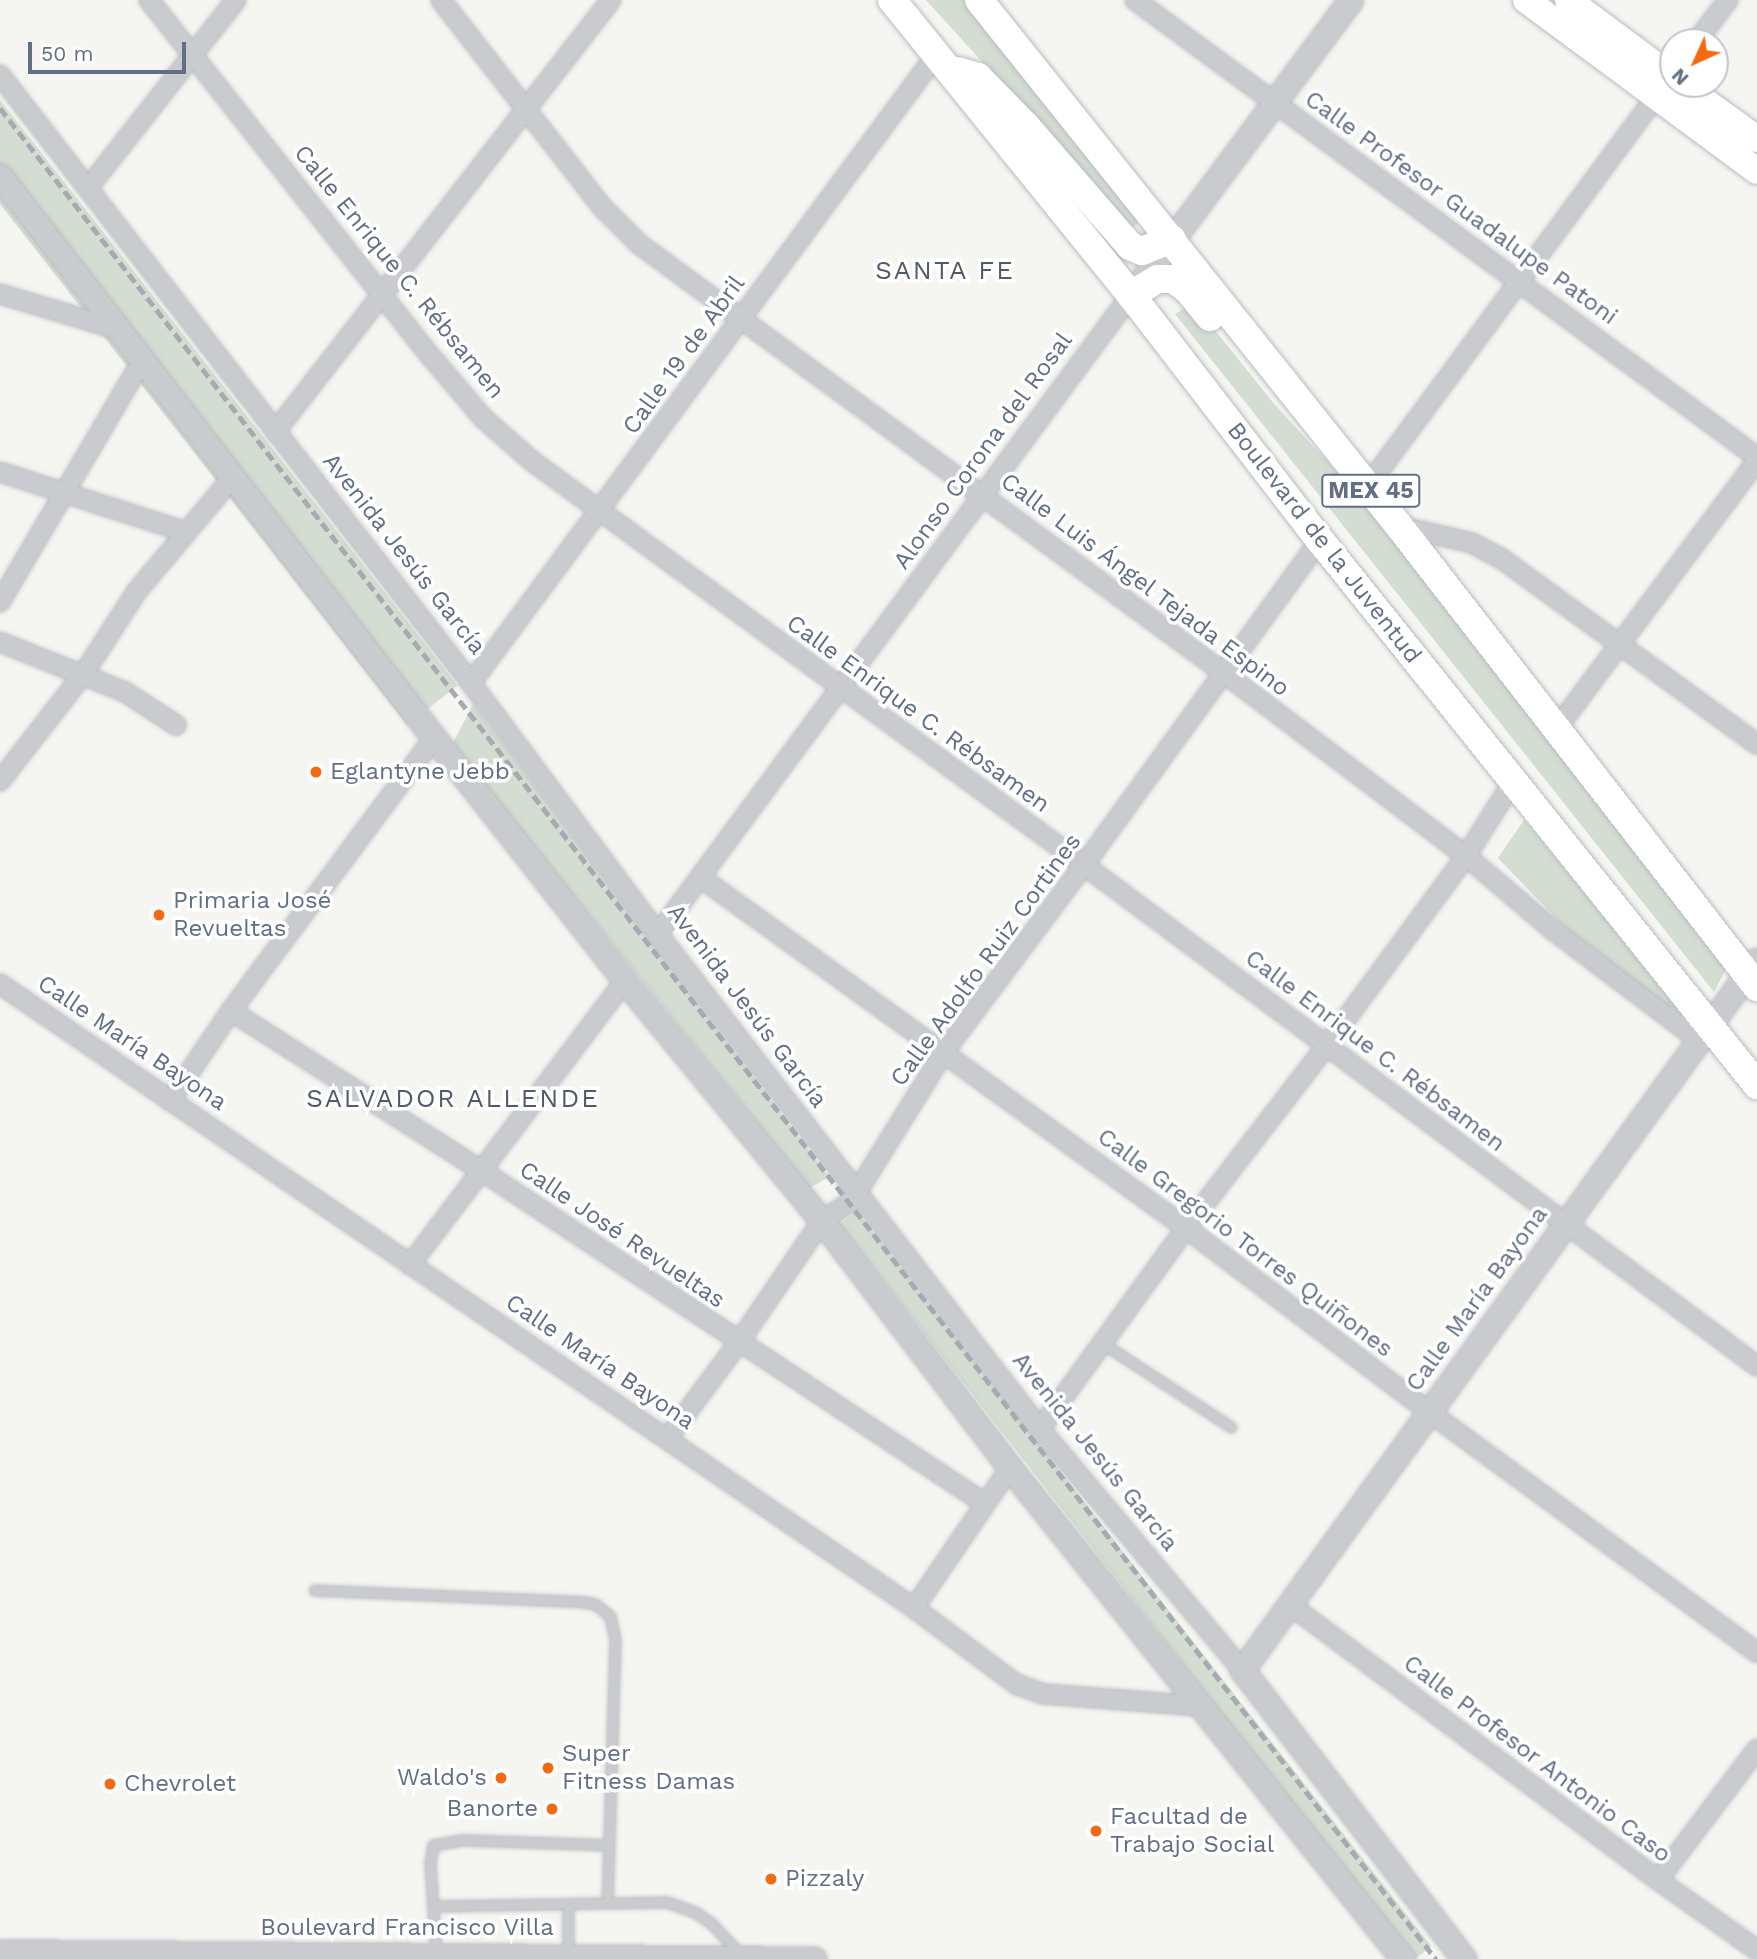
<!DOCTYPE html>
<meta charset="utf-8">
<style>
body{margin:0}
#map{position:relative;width:1757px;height:1959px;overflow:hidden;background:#f5f5f1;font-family:"Work Sans",sans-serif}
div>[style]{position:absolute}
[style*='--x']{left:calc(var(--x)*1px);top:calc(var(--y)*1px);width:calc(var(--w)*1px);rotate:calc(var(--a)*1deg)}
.green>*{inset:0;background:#d4ddd1;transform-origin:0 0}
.roads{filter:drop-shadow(0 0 2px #b8bcc2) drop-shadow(0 0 2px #b8bcc2)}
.service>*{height:9px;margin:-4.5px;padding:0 4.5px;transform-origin:4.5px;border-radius:4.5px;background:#c9cbcf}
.minor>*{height:18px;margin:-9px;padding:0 9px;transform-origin:9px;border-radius:9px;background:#c9cbcf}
.tertiary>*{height:23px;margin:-11.5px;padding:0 11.5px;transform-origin:11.5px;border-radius:11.5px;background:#c9cbcf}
.secondary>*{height:26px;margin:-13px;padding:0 13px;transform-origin:13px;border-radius:13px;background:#fff}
.primary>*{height:28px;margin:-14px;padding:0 14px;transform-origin:14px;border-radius:14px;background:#fff}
.rail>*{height:5px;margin-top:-2.5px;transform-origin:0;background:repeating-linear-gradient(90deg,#a6aab1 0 10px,transparent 0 15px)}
.dots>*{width:19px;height:19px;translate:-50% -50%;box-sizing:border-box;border:4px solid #fff;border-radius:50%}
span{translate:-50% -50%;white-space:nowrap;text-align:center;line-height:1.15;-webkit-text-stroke:7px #fff;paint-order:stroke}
.shield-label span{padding:2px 5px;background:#fff;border:2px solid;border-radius:5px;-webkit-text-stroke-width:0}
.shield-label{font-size:23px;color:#616f85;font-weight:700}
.street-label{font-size:24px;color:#616f85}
.poi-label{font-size:24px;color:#616f85}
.left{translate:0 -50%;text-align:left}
.right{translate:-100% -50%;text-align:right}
.neighbourhood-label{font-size:26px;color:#505a69;letter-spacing:2px}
.north{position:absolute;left:1659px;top:28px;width:70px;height:70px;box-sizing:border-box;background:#fff;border:2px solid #c0c5ce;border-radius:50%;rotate:225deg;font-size:19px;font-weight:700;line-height:28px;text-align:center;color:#616f85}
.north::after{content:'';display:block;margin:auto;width:24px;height:32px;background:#f36a12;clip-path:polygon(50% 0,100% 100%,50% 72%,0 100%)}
.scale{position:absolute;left:28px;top:42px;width:158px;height:32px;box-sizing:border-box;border:4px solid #616f85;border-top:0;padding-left:9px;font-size:21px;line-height:24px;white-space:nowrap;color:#616f85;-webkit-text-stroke:5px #fff;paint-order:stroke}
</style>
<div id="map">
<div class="green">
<i style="clip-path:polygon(926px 0,967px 0,1142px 219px,1127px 233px,1025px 109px)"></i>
<i style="left:0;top:100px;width:743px;height:64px;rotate:52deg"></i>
<i style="clip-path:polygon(1193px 303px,1275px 405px,1385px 524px,1726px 969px,1714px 992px,1175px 314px)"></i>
<i style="clip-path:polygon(473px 704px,829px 1177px,810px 1188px,452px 745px)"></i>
<i style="clip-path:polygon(1524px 820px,1687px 1010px,1661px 1005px,1598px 962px,1498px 858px)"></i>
<i style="left:857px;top:1211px;width:933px;height:22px;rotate:52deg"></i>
</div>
<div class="roads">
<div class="service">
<i style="--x:1102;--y:1343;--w:154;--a:33.1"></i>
<i style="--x:314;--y:1590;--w:270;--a:2.5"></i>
<i style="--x:584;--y:1602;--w:11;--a:10"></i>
<i style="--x:595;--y:1604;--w:19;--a:39"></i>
<i style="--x:610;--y:1616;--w:24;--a:78"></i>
<i style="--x:615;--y:1639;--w:264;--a:91.7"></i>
<i style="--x:434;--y:1906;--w:233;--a:-1"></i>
<i style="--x:667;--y:1902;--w:30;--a:20"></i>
<i style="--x:695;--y:1912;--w:19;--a:35"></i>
<i style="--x:711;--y:1923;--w:45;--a:46.8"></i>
<i style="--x:436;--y:1954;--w:91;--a:-93.8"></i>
<i style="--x:430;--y:1863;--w:18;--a:-81"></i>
<i style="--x:433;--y:1845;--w:29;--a:-10"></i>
<i style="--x:462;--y:1840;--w:147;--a:1.9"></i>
<i style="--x:568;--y:1955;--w:49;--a:-90"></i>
</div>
<div class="minor">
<i style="--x:149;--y:0;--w:458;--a:51.7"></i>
<i style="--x:433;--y:359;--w:77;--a:49.7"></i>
<i style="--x:483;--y:418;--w:65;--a:41.3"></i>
<i style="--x:532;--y:461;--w:684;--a:36.2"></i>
<i style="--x:1084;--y:865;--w:839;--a:36.67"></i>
<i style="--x:441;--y:0;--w:264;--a:52.1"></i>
<i style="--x:603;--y:208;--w:51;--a:45"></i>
<i style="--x:639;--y:244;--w:725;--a:36.25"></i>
<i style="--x:1224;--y:673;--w:303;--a:37.1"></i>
<i style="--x:1466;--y:856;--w:114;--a:40.4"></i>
<i style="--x:1553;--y:930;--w:181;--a:37.1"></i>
<i style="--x:1135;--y:0;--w:772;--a:36.31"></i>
<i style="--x:1696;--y:42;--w:53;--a:-52.7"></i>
<i style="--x:0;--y:75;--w:769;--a:52.24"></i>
<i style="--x:471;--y:683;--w:313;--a:53.3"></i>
<i style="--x:658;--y:934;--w:625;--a:52.34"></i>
<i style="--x:1040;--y:1429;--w:314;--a:50"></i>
<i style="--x:88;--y:188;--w:239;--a:-51.8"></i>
<i style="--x:0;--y:294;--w:125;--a:16.7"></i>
<i style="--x:275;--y:432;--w:547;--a:-52.13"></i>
<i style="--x:0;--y:472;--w:195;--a:17.9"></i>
<i style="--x:1367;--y:487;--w:498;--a:-53.5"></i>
<i style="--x:1399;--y:526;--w:75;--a:13.1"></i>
<i style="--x:1472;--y:543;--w:34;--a:28"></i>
<i style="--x:1502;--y:559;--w:315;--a:36"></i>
<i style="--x:0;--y:602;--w:282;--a:-59.5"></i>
<i style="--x:0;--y:642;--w:135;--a:21.8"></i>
<i style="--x:125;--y:692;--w:61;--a:32.9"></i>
<i style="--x:471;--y:683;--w:781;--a:-53.48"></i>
<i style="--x:1557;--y:728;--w:334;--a:-53.2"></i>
<i style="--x:0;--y:781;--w:137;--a:-52.1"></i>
<i style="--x:84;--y:673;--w:98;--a:-57.1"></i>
<i style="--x:137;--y:591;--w:149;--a:-49.9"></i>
<i style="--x:700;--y:877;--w:599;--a:35.84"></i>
<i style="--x:1186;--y:1228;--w:303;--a:37.1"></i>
<i style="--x:1428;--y:1411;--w:408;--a:36.3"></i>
<i style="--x:658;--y:934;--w:795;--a:-53.49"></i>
<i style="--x:0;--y:984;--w:1107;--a:34.32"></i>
<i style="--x:914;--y:1608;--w:127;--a:36.7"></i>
<i style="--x:1016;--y:1684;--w:29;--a:20"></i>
<i style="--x:1043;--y:1694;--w:155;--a:4.4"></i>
<i style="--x:231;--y:1011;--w:298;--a:32.5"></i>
<i style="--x:482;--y:1171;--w:602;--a:33.48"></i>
<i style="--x:170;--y:1101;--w:109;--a:-55.9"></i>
<i style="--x:231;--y:1011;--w:340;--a:-53.4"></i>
<i style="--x:410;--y:1265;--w:356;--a:-52.9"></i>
<i style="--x:1040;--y:1429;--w:248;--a:-54"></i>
<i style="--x:1186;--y:1228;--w:230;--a:-52.4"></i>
<i style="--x:1326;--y:1046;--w:236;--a:-53.6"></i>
<i style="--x:1466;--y:856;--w:88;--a:-57.6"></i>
<i style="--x:667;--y:1439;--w:121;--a:-53.4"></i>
<i style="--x:739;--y:1342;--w:147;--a:-55.6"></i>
<i style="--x:822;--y:1221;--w:32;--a:-34"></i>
<i style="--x:849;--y:1203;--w:14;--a:-54"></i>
<i style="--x:857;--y:1192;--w:165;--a:-58.1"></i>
<i style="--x:944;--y:1052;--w:234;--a:-53.2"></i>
<i style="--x:1084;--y:865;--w:402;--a:-54"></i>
<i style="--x:1289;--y:1604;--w:461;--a:36.8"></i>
<i style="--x:1658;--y:1880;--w:121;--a:35.3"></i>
<i style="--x:914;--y:1608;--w:170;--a:-55.6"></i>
<i style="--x:1658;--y:1880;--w:164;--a:-52.9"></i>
</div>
<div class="tertiary">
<i style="--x:0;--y:176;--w:710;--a:52.32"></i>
<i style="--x:434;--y:738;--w:309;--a:51.8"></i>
<i style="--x:625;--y:981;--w:310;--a:50.6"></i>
<i style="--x:822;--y:1221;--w:310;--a:52.7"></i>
<i style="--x:1010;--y:1468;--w:629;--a:51.33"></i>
<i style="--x:1133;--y:292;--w:364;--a:-53.3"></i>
<i style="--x:0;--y:1952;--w:814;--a:0.49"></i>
<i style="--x:1464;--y:1959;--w:364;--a:-127.5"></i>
<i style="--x:1242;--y:1670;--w:877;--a:-54.04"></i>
</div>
<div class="secondary">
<i style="--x:1526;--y:0;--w:287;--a:36.5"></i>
<i style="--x:1568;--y:0;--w:131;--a:36.6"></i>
<i style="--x:1681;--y:84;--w:94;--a:35.9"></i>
</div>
<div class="primary">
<i style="--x:892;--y:0;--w:380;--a:51"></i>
<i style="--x:1131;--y:295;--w:309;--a:52.4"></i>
<i style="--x:1320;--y:540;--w:699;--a:51.28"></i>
<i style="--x:979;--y:0;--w:673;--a:51.39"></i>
<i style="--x:1399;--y:526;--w:584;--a:52.17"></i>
<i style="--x:957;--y:71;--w:22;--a:16"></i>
<i style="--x:978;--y:77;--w:69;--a:45.6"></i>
<i style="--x:1026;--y:126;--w:159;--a:49.1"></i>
<i style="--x:1130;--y:246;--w:13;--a:23"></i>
<i style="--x:1142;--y:251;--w:32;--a:-22"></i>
<i style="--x:1131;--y:295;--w:31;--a:-31"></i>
<i style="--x:1158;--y:279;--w:15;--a:0"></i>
<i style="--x:1173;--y:279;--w:19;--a:36"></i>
<i style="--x:1188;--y:290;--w:35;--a:51"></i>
</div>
</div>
<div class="rail">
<i style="--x:0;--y:108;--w:2343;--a:52.2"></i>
</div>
<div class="dots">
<i style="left:316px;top:772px;background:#f36a12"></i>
<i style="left:159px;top:915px;background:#f36a12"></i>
<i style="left:548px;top:1768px;background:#f36a12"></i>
<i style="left:501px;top:1778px;background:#f36a12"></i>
<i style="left:110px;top:1784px;background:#f36a12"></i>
<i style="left:552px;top:1809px;background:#f36a12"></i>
<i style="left:1096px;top:1831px;background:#f36a12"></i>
<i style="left:771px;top:1879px;background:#f36a12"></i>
</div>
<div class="shield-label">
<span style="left:1371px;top:491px">MEX 45</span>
</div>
<div class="street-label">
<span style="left:1461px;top:208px;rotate:36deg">Calle Profesor Guadalupe Patoni</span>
<span style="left:399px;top:272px;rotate:51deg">Calle Enrique C. Rébsamen</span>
<span style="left:684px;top:355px;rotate:-54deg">Calle 19 de Abril</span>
<span style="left:983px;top:451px;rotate:-54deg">Alonso Corona del Rosal</span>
<span style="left:1324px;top:543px;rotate:52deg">Boulevard de la Juventud</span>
<span style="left:404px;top:554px;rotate:52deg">Avenida Jesús García</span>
<span style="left:1145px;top:585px;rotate:37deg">Calle Luis Ángel Tejada Espino</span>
<span style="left:918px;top:714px;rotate:36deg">Calle Enrique C. Rébsamen</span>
<span style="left:986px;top:960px;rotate:-54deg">Calle Adolfo Ruiz Cortines</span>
<span style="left:747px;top:1006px;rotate:53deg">Avenida Jesús García</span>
<span style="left:132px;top:1043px;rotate:34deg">Calle María Bayona</span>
<span style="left:1375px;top:1051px;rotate:37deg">Calle Enrique C. Rébsamen</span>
<span style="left:622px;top:1235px;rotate:34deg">Calle José Revueltas</span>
<span style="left:1245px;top:1243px;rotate:37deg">Calle Gregorio Torres Quiñones</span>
<span style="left:1477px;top:1299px;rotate:-54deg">Calle María Bayona</span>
<span style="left:600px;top:1362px;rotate:34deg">Calle María Bayona</span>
<span style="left:1095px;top:1452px;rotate:51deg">Avenida Jesús García</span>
<span style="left:1537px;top:1759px;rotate:37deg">Calle Profesor Antonio Caso</span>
<span style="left:407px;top:1928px">Boulevard Francisco Villa</span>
</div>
<div class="poi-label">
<span class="left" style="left:330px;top:772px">Eglantyne Jebb</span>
<span class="left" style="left:173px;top:915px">Primaria José<br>Revueltas</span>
<span class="left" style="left:562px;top:1768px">Super<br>Fitness Damas</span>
<span class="right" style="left:487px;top:1778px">Waldo's</span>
<span class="left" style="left:124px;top:1784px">Chevrolet</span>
<span class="right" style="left:538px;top:1809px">Banorte</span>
<span class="left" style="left:1110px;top:1831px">Facultad de<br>Trabajo Social</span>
<span class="left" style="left:785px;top:1879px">Pizzaly</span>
</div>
<div class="neighbourhood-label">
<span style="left:945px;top:271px">SANTA FE</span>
<span style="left:453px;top:1099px">SALVADOR ALLENDE</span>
</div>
<div class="north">N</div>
<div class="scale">50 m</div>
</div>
